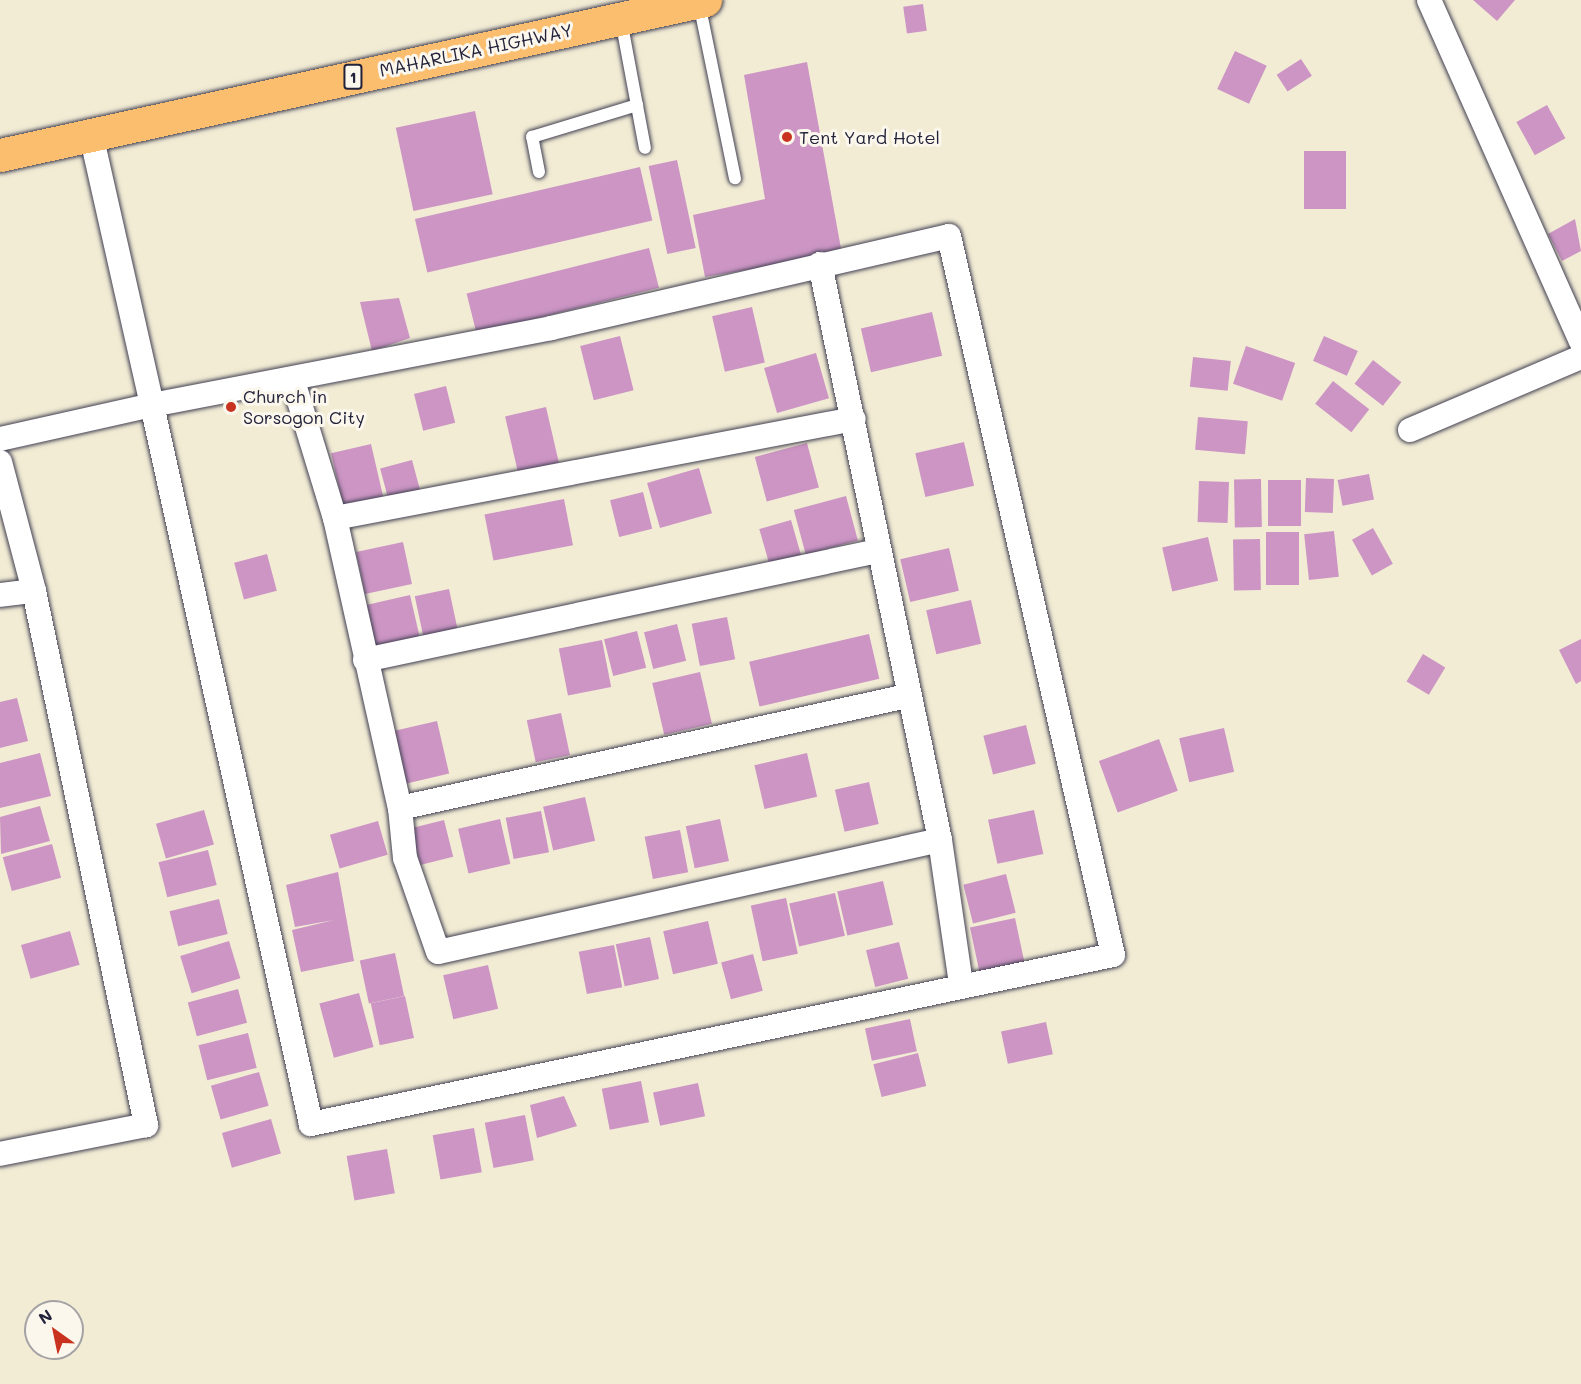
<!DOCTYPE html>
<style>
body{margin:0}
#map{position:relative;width:1581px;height:1384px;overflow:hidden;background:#f2ecd5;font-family:Mali,sans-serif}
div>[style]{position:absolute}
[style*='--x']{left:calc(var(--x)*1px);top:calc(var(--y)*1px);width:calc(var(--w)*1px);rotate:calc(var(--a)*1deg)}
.building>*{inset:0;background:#cc95c4;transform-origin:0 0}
.roads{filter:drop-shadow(0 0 2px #414052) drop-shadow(0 0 2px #414052)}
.service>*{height:12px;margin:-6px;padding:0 6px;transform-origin:6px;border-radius:6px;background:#fff}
.minor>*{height:24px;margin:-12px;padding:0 12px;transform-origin:12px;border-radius:12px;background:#fff}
.trunk>*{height:33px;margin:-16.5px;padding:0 16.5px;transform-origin:16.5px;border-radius:16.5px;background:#fbbd6e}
.dots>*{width:16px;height:16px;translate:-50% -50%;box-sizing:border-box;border:3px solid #fbf7ec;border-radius:50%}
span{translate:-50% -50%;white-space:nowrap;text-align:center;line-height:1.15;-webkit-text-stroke:6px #fbf7ec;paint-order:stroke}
.shield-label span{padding:2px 4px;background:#fbf7ec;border:2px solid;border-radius:4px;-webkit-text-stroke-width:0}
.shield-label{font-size:16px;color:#22223b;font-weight:700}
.street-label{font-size:18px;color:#22223b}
.poi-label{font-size:18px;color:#22223b}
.left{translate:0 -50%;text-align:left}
.north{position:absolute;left:24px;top:1300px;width:60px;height:60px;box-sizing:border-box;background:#fbf7ec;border:2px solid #a4a2a5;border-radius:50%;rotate:327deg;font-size:16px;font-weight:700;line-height:24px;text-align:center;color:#22223b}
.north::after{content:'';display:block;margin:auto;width:21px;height:27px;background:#c8321e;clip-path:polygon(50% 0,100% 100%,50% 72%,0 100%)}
</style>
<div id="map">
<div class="building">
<i style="clip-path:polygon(1473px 0,1515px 0,1497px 21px)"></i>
<i style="left:923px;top:4px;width:27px;height:20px;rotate:82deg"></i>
<i style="left:1235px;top:51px;width:35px;height:42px;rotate:25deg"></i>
<i style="left:1301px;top:59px;width:20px;height:29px;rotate:57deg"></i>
<i style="clip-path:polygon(807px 62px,842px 254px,705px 277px,693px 215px,765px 199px,744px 75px)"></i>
<i style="left:1547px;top:105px;width:38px;height:35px;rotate:61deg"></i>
<i style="left:475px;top:111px;width:85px;height:81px;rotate:78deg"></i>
<i style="left:1304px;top:151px;width:42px;height:58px"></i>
<i style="left:677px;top:160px;width:90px;height:29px;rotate:78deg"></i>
<i style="left:640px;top:167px;width:55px;height:231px;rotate:77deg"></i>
<i style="clip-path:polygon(1575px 219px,1581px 251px,1562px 261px,1548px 234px)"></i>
<i style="left:649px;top:248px;width:41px;height:188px;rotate:76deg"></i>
<i style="clip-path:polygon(399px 298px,410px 338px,372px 351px,360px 302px)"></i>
<i style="left:752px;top:307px;width:57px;height:41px;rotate:77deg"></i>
<i style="left:932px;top:312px;width:45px;height:73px;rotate:77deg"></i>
<i style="left:620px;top:336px;width:56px;height:41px;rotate:76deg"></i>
<i style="left:1324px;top:336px;width:37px;height:27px;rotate:24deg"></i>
<i style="left:1246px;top:346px;width:52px;height:40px;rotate:19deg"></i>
<i style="left:816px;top:353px;width:47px;height:54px;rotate:74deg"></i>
<i style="left:1193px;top:357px;width:38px;height:30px;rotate:6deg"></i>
<i style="left:1373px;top:360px;width:36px;height:30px;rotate:38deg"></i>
<i style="left:1333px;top:381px;width:46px;height:29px;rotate:38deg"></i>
<i style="left:446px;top:386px;width:38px;height:33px;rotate:76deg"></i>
<i style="left:546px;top:407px;width:57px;height:42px;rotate:77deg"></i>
<i style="left:1198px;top:417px;width:50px;height:33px;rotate:5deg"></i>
<i style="left:964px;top:442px;width:45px;height:50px;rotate:77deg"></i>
<i style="left:807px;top:443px;width:46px;height:54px;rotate:75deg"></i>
<i style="left:371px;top:444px;width:57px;height:41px;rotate:77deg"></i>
<i style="left:412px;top:460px;width:38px;height:33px;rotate:75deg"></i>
<i style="left:699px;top:468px;width:47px;height:54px;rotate:74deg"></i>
<i style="left:1369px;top:474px;width:26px;height:32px;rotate:79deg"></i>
<i style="left:1306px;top:478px;width:28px;height:34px;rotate:2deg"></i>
<i style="left:1261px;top:479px;width:48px;height:27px;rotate:89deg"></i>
<i style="left:1268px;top:480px;width:33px;height:46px"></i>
<i style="left:1199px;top:481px;width:30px;height:41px;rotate:2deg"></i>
<i style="left:643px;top:492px;width:38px;height:34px;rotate:76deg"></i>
<i style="left:846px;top:496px;width:46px;height:54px;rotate:75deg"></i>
<i style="left:564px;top:499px;width:47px;height:81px;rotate:79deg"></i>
<i style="left:791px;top:520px;width:37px;height:33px;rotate:74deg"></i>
<i style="left:1373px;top:528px;width:41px;height:24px;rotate:61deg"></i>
<i style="left:1334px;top:531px;width:46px;height:30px;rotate:84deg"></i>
<i style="left:1266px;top:532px;width:33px;height:53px"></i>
<i style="left:1208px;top:537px;width:45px;height:47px;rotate:77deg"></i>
<i style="left:1260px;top:539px;width:51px;height:27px;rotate:89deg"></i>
<i style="left:403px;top:542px;width:43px;height:48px;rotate:78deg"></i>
<i style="left:949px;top:548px;width:44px;height:50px;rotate:77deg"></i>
<i style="left:267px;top:554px;width:38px;height:34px;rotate:75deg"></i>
<i style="left:449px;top:589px;width:43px;height:35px;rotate:78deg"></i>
<i style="left:410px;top:595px;width:45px;height:46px;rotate:77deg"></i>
<i style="left:971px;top:600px;width:45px;height:46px;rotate:77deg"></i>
<i style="left:727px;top:617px;width:43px;height:36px;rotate:79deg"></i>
<i style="left:677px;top:624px;width:38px;height:34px;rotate:76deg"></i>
<i style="left:637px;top:631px;width:38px;height:34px;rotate:76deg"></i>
<i style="left:869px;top:634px;width:46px;height:123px;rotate:77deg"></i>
<i style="clip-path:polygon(1581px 639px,1581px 681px,1576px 684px,1559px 650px)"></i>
<i style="left:602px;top:640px;width:48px;height:44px;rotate:79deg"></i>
<i style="left:1423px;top:654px;width:26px;height:32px;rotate:31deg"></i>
<i style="left:700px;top:672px;width:53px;height:49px;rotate:77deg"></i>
<i style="clip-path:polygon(17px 698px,28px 741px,0 748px,0 702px)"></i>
<i style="left:561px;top:713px;width:43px;height:35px;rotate:78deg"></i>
<i style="left:437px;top:721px;width:54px;height:49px;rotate:77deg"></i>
<i style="left:1026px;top:725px;width:40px;height:44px;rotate:76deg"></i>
<i style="left:1224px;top:728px;width:45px;height:46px;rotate:77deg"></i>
<i style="left:1159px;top:739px;width:55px;height:64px;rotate:70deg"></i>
<i style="clip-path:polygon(40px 753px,51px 796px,0 808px,0 763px)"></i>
<i style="left:807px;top:753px;width:45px;height:54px;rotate:77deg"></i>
<i style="left:869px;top:782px;width:43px;height:35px;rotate:77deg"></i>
<i style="left:585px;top:797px;width:45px;height:43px;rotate:77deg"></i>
<i style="clip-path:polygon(40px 806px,50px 841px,1px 854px,0 817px)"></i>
<i style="left:204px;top:810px;width:36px;height:50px;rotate:74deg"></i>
<i style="left:1034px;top:810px;width:45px;height:47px;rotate:78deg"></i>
<i style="left:541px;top:811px;width:42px;height:36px;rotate:79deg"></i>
<i style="left:500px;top:819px;width:46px;height:43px;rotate:77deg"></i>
<i style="left:720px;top:819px;width:43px;height:35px;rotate:78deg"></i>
<i style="left:444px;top:820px;width:38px;height:34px;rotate:76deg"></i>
<i style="left:378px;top:821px;width:35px;height:50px;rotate:74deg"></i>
<i style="left:680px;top:830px;width:43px;height:36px;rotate:79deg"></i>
<i style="left:52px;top:844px;width:35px;height:51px;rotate:75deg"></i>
<i style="left:208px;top:850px;width:36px;height:51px;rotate:76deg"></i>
<i style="clip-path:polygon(338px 872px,354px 961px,301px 972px,292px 930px,334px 920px,295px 927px,286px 885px)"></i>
<i style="left:1006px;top:874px;width:40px;height:44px;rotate:76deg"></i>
<i style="left:883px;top:881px;width:45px;height:47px;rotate:77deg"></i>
<i style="left:835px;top:893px;width:44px;height:47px;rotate:77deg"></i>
<i style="left:786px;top:898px;width:57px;height:36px;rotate:78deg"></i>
<i style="left:219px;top:899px;width:36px;height:51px;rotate:76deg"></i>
<i style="left:1015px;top:918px;width:45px;height:46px;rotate:78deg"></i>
<i style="left:708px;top:921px;width:44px;height:46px;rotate:77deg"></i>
<i style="left:70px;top:931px;width:35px;height:51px;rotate:74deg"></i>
<i style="left:650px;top:937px;width:43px;height:35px;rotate:78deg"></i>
<i style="left:229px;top:941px;width:39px;height:51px;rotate:73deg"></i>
<i style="left:899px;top:942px;width:38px;height:34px;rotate:76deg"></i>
<i style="left:614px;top:945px;width:43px;height:36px;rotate:79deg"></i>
<i style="left:395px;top:953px;width:44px;height:36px;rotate:78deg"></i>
<i style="left:753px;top:954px;width:38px;height:33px;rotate:75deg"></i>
<i style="left:488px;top:965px;width:45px;height:46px;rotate:77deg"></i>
<i style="left:238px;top:989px;width:35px;height:52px;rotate:75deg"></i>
<i style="left:359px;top:993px;width:56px;height:41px;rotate:75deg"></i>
<i style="left:405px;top:996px;width:43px;height:35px;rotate:78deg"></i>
<i style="left:910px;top:1019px;width:33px;height:46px;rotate:78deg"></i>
<i style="left:1046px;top:1022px;width:33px;height:46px;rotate:78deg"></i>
<i style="left:248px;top:1033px;width:36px;height:51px;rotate:76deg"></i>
<i style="left:918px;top:1053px;width:34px;height:46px;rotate:76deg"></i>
<i style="left:259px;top:1072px;width:35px;height:50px;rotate:74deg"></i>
<i style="left:641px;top:1081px;width:42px;height:40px;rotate:79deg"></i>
<i style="left:698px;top:1083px;width:34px;height:46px;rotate:78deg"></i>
<i style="clip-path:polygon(564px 1096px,577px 1126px,537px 1138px,530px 1105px)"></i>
<i style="left:525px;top:1115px;width:46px;height:41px;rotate:79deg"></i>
<i style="left:271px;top:1119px;width:36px;height:51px;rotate:74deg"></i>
<i style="left:474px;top:1128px;width:45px;height:42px;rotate:80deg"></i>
<i style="left:387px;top:1149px;width:45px;height:41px;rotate:80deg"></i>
</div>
<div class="roads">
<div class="service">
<i style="--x:699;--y:3;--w:179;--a:78.4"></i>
<i style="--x:621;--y:20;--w:130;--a:79.4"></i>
<i style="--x:539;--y:172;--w:36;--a:-101"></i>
<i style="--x:532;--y:137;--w:110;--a:-16.9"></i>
</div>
<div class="minor">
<i style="--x:1429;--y:0;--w:373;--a:66"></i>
<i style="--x:820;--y:264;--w:588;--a:78.23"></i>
<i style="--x:940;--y:840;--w:514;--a:167.42"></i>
<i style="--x:438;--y:952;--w:100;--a:-109.3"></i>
<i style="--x:405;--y:858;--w:50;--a:-95.7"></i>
<i style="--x:400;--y:808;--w:519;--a:-12.46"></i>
<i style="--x:293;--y:381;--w:143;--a:73"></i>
<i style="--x:335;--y:518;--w:297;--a:77.4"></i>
<i style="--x:1410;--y:430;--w:186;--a:-23.1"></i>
<i style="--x:0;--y:439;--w:156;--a:-12.6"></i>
<i style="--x:152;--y:405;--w:406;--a:-10.9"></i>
<i style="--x:551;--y:328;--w:408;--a:-13"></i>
<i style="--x:949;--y:236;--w:737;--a:77.15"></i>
<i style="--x:1113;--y:955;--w:820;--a:168.1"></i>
<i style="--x:311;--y:1124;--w:736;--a:-102.47"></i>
<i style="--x:152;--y:405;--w:277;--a:-102.7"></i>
<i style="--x:0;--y:462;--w:133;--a:75.2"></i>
<i style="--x:34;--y:591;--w:546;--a:78.15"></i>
<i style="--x:146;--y:1125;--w:149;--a:168.8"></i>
<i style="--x:335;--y:518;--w:528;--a:-10.8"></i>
<i style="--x:0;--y:595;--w:34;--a:-7"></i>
<i style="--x:365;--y:660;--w:524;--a:-12"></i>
<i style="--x:940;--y:840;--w:146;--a:81.7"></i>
</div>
<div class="trunk">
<i style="--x:0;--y:155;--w:722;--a:-12.4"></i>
</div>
</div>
<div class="dots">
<i style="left:787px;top:137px;background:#c8321e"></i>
<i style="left:231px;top:407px;background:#c8321e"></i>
</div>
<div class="shield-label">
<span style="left:353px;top:77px">1</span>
</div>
<div class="street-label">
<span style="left:476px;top:50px;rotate:-12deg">MAHARLIKA HIGHWAY</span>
</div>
<div class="poi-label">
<span class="left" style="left:799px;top:137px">Tent Yard Hotel</span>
<span class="left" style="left:243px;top:407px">Church in<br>Sorsogon City</span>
</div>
<div class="north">N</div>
</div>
